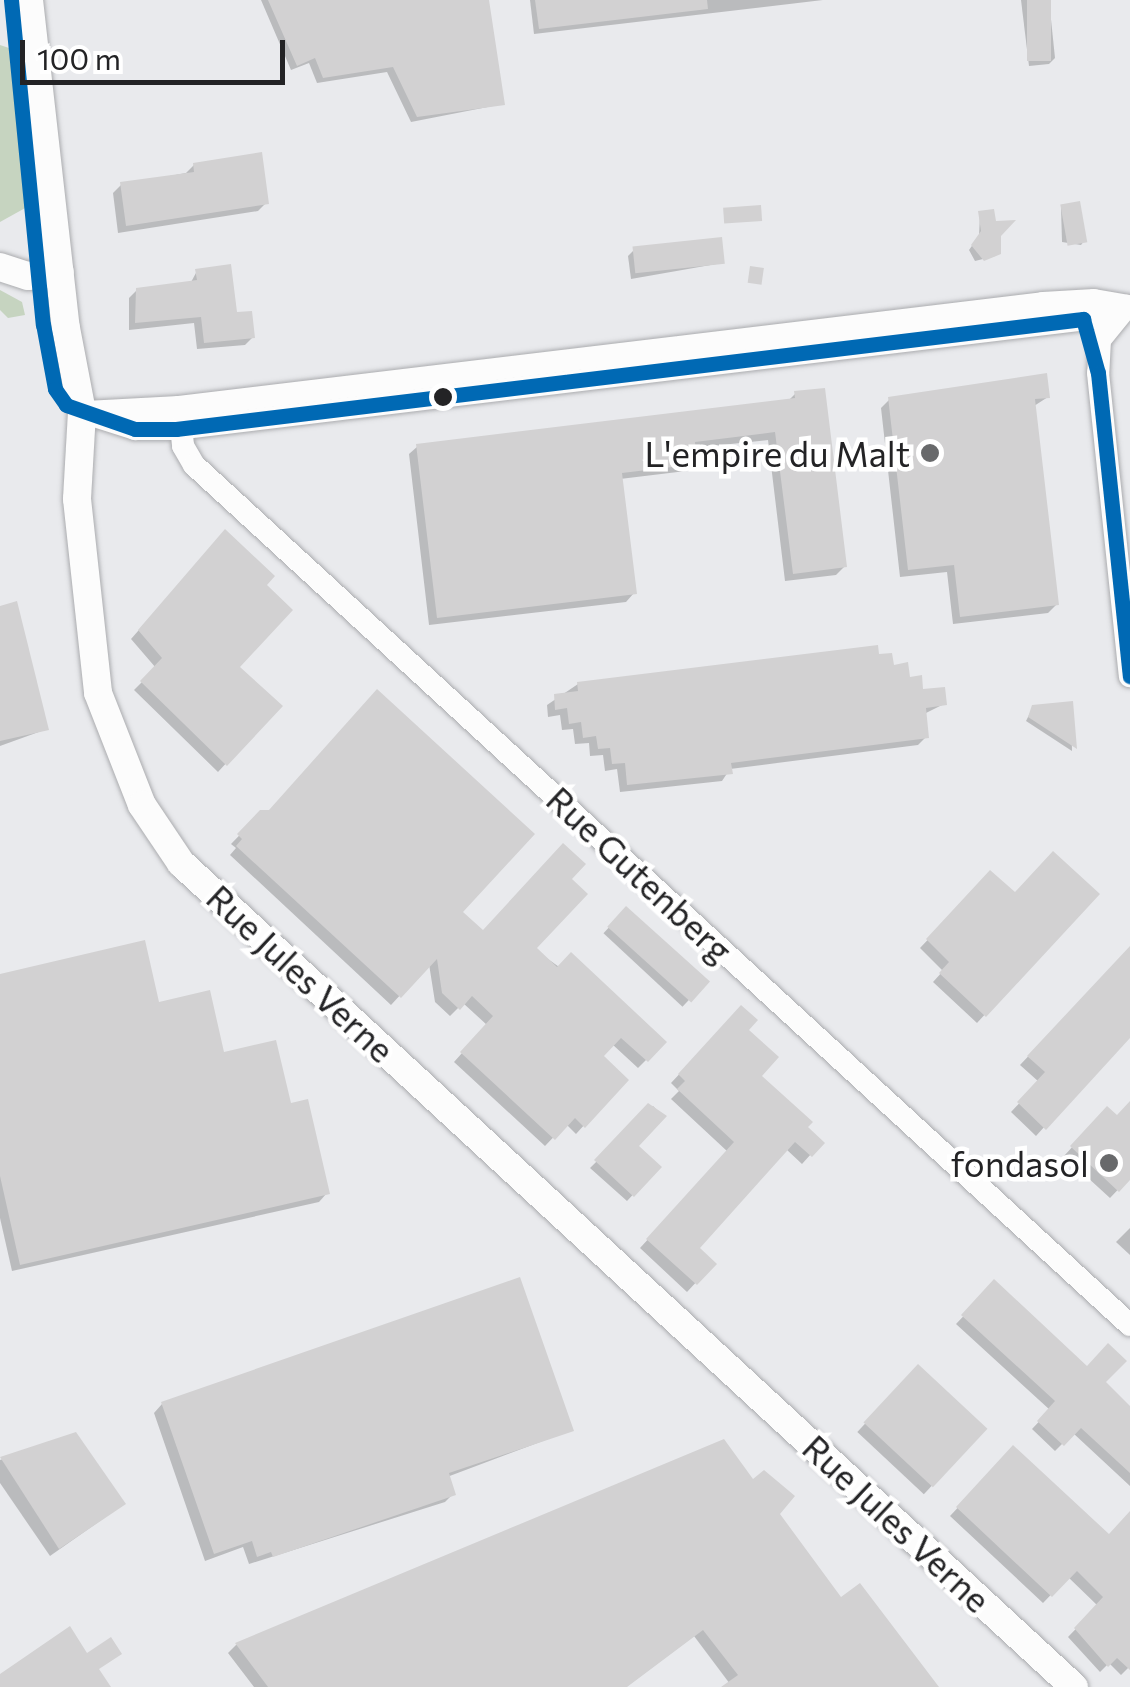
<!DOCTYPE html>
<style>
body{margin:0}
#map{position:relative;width:1130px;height:1687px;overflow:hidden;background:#e9eaed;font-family:Commissioner,sans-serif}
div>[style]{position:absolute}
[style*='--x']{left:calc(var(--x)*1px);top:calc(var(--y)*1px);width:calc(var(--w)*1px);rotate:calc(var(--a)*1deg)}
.green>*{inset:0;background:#c6d4c0}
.shadow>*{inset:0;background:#0003;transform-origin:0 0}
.building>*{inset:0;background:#d2d1d2;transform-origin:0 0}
.roads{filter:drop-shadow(0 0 2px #abacaf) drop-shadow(0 0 2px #abacaf)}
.minor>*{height:22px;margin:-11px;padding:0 11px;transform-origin:11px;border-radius:11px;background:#fcfcfc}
.major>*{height:28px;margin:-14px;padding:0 14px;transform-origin:14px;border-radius:14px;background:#fcfcfc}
.bus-1>*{height:15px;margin:-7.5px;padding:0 7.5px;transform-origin:7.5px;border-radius:7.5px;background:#0069b4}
.dots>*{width:28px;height:28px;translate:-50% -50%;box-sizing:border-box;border:5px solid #fff;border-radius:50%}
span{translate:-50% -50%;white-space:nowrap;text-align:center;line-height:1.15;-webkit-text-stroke:9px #fff;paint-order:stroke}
.poi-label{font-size:35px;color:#232325}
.right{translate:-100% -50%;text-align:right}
.street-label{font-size:35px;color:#232325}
.scale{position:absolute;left:20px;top:40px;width:265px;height:45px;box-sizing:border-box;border:5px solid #232325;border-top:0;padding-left:12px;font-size:30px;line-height:35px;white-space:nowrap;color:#232325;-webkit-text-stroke:8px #fff;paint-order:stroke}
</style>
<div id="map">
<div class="green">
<i style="clip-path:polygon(0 45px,9px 48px,27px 207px,0 222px)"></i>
<i style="clip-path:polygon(0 290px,22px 302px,25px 315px,8px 318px,0 310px)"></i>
</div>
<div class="shadow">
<i style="clip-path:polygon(261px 0,488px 0,503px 104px,411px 122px,387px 72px,317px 83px,309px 63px,291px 70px)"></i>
<i style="clip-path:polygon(530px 0,823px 0,534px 34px)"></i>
<i style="clip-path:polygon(1021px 0,1049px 0,1055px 58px,1049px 64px,1029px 66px)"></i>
<i style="clip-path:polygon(194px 165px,266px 203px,258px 211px,118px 233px,113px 193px,121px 185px,186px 173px)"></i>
<i style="clip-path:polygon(1061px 207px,1084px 241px,1081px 245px,1062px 242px)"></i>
<i style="clip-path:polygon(980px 214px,998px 235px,995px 256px,975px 261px,969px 250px,979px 236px)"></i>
<i style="clip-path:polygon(634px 250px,722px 263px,631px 279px,628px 256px)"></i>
<i style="clip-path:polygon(197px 271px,253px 337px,245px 345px,197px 349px,194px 323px,129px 330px,129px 298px,137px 290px,190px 284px)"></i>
<i style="clip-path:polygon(795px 394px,844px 567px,836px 575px,785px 581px,768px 440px,693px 448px,695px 463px,686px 471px,620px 479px,634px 593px,626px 602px,429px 625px,409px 454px,418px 446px,787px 402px)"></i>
<i style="clip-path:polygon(1048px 397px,1034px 406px,1057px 604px,1048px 613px,953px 624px,947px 572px,900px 577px,881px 408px,889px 400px)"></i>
<i style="clip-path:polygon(225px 532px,263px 586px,237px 667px,279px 706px,218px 772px,134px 690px,156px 668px,131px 639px)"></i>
<i style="clip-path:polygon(0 608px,47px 729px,0 746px)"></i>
<i style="clip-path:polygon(877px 657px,944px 704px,924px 714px,926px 737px,918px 745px,730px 769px,722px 781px,620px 792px,617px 769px,605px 771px,603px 755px,590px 756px,589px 743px,575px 744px,573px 729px,562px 730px,560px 715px,548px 717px,547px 705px,578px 684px)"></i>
<i style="clip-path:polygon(1071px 704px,1072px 751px,1026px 721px,1033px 707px)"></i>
<i style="clip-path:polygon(261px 813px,460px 912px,483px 933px,568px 879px,534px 949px,664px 1042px,638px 1068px,612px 1044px,600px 1056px,625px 1080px,576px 1134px,566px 1124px,545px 1146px,454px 1062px,487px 1025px,463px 1003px,450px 1016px,435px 1002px,429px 964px,391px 1005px,230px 855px,236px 848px,231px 844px)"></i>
<i style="clip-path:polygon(991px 873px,1014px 895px,1096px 894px,977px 1023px,933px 982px,943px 971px,920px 948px)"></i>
<i style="left:626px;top:909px;width:108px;height:33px;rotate:43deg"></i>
<i style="clip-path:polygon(1130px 949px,1130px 1032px,1036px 1136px,1011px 1112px,1039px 1082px,1020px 1065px)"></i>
<i style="clip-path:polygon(0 976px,157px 1005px,289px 1106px,327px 1193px,319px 1202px,12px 1271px,0 1218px)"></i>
<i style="clip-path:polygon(741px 1008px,758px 1076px,821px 1143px,802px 1164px,786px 1149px,696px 1248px,713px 1264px,687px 1292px,640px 1248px,728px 1152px,671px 1099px,679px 1091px,671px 1083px)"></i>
<i style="clip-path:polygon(1130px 1104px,1130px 1177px,1110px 1198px,1064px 1156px,1107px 1109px,1117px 1118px)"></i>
<i style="clip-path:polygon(653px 1106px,663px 1116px,635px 1147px,658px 1168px,627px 1201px,590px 1168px)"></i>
<i style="clip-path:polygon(1130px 1228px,1130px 1255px,1116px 1242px)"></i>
<i style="clip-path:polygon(995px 1283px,1130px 1409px,1130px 1486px,1073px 1433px,1055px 1451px,1032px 1429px,1050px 1410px,956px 1324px)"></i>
<i style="left:918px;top:1367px;width:91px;height:89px;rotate:43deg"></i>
<i style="clip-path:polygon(162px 1404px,572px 1430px,447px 1477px,453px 1494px,445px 1502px,249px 1564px,243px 1547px,205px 1561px,154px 1413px)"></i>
<i style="clip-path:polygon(75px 1434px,114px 1511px,50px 1556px,0 1483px,0 1460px)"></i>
<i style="clip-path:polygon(1013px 1449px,1109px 1537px,1130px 1514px,1130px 1666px,1121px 1675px,1109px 1663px,1100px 1672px,1068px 1637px,1098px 1606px,1068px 1577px,1043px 1603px,950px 1516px)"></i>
<i style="clip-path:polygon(776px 1514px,840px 1601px,936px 1687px,726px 1687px,730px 1684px,694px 1636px,626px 1687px,254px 1687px,228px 1653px,236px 1645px)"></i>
</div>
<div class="building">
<i style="clip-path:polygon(268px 0,489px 0,505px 105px,417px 117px,393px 67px,323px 78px,315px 58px,297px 66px)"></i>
<i style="clip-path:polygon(535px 0,707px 0,708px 9px,539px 29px)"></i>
<i style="left:1027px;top:0;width:24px;height:61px"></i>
<i style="clip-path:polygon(262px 152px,269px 204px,126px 226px,120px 182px,194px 172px,193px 163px)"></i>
<i style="left:1080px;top:201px;width:42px;height:20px;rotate:80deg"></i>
<i style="left:761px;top:205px;width:16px;height:38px;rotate:86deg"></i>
<i style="clip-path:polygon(994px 209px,996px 221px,1016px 220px,1001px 236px,1001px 254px,984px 261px,971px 245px,981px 231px,978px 211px)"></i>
<i style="left:722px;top:237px;width:27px;height:90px;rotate:84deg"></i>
<i style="clip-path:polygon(231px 264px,237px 312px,252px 311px,255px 338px,204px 343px,201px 317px,135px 323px,136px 288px,197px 280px,195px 269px)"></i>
<i style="left:750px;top:266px;width:14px;height:17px;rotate:8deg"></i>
<i style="clip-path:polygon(1047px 373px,1050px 398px,1035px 399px,1059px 605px,960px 617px,954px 565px,908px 570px,888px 397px)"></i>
<i style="clip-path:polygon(825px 388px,847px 567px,793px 574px,775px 432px,695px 442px,697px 464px,622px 473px,637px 594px,437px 618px,416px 444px,795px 398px,794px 391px)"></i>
<i style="clip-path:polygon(225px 529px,275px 576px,267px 585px,293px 610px,240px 667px,283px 706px,227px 766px,140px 681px,162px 658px,138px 630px)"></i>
<i style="clip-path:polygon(17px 601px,49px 730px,0 741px,0 606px)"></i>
<i style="clip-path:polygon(878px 645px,879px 654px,892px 653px,894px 665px,908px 662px,910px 677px,922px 675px,923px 689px,945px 687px,947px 705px,926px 708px,929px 738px,731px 763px,733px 774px,627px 785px,625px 763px,612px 764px,610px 748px,598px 749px,596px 736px,583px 738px,581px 722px,569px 724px,567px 708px,555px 710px,554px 694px,578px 691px,577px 682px)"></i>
<i style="clip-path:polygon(377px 689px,535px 834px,463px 912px,483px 930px,563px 843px,586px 864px,572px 879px,588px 894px,537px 948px,557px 967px,571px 952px,667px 1042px,648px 1062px,621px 1038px,604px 1056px,629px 1080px,585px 1128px,575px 1118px,555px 1140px,460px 1052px,493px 1016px,472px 996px,460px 1010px,442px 993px,437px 959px,401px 998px,236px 846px,242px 839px,237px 834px,260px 810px,269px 810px)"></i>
<i style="clip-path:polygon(1073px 701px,1077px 749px,1028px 717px,1032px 705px)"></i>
<i style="clip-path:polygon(1053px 851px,1100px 894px,986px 1017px,939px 973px,949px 962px,926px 939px,990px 870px,1015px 892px)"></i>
<i style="left:626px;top:906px;width:113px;height:28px;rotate:42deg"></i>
<i style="clip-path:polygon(145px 940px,159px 1002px,210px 990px,224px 1052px,276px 1040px,291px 1103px,308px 1099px,330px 1194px,20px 1265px,0 1176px,0 974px)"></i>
<i style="clip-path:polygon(1130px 946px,1130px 1038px,1046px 1130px,1017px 1102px,1045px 1072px,1027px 1056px)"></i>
<i style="clip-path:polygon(741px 1005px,758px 1020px,749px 1030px,779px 1057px,762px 1076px,813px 1122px,808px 1127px,825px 1143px,812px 1157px,795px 1142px,700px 1248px,717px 1264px,697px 1285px,646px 1239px,734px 1142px,677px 1089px,685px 1081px,678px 1074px)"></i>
<i style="clip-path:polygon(1130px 1101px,1130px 1180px,1119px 1192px,1070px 1146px,1107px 1106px,1117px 1115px)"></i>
<i style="clip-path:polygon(648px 1103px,667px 1116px,639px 1146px,662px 1167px,634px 1197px,594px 1160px)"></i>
<i style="clip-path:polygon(520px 1277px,574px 1431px,449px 1473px,456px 1495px,273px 1557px,271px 1552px,257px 1557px,252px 1541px,214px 1554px,161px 1402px)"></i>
<i style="clip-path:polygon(994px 1279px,1087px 1366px,1108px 1343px,1127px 1361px,1106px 1382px,1130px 1406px,1130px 1473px,1081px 1428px,1064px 1446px,1037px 1421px,1055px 1401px,961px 1315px)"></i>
<i style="left:918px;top:1364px;width:95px;height:80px;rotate:43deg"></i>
<i style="clip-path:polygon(76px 1432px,126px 1504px,59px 1549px,0 1457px)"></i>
<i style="clip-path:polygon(724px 1439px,753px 1479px,764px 1470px,795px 1496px,780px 1514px,841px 1597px,860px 1583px,939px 1687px,721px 1687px,738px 1675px,703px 1630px,627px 1687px,268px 1687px,235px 1643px)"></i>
<i style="clip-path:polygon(1013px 1445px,1109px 1534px,1130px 1511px,1130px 1670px,1117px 1658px,1108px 1667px,1074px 1628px,1103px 1597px,1077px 1571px,1052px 1597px,956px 1507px)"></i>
<i style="clip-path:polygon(70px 1626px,87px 1653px,111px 1637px,122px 1654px,99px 1669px,111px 1687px,0 1687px,0 1674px)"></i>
</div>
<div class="roads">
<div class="minor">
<i style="--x:1125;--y:309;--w:40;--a:129"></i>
<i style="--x:1100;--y:340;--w:33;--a:93"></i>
<i style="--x:1098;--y:373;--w:305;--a:84"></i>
<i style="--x:179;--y:407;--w:39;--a:84"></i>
<i style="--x:183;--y:446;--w:22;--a:60"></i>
<i style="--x:194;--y:465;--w:1271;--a:42.58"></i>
<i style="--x:82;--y:412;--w:56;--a:17.8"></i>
<i style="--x:135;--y:429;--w:41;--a:0"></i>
<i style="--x:176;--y:429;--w:926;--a:-6.89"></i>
<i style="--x:1095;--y:318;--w:34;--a:-21"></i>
<i style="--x:86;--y:412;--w:93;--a:-3.1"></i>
<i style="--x:179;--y:407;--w:870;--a:-6.86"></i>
<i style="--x:1043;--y:303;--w:51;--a:-3.4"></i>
<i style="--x:1094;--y:300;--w:34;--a:10"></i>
</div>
<div class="major">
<i style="--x:29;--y:0;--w:330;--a:83.6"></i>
<i style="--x:66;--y:328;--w:86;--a:79.2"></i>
<i style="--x:82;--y:412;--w:87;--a:93.3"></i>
<i style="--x:77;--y:499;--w:195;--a:83.8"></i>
<i style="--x:98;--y:693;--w:120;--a:68.6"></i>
<i style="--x:142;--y:805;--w:70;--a:56.1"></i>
<i style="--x:181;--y:863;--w:1215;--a:42.7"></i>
<i style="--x:0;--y:267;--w:29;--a:18"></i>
<i style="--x:28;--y:276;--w:32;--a:-7"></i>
</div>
</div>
<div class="bus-1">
<i style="--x:11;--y:0;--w:326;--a:84.4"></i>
<i style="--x:43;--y:324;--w:66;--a:79.5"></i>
<i style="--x:55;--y:389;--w:19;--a:55"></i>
<i style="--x:66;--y:405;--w:73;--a:19.2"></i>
<i style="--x:135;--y:429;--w:41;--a:0"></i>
<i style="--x:176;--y:429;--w:914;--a:-6.92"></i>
<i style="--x:1083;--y:319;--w:56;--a:74.5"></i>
<i style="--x:1098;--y:373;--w:305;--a:84"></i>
</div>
<div class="dots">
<i style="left:443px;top:397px;background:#232325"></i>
<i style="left:930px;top:453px;background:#68696b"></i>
<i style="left:1109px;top:1163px;background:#68696b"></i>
</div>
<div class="poi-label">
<span class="right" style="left:910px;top:453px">L'empire du Malt</span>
<span class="right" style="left:1089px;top:1163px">fondasol</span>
</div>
<div class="street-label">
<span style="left:640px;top:874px;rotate:43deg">Rue Gutenberg</span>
<span style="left:301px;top:973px;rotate:43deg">Rue Jules Verne</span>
<span style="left:897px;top:1523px;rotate:43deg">Rue Jules Verne</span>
</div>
<div class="scale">100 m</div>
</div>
